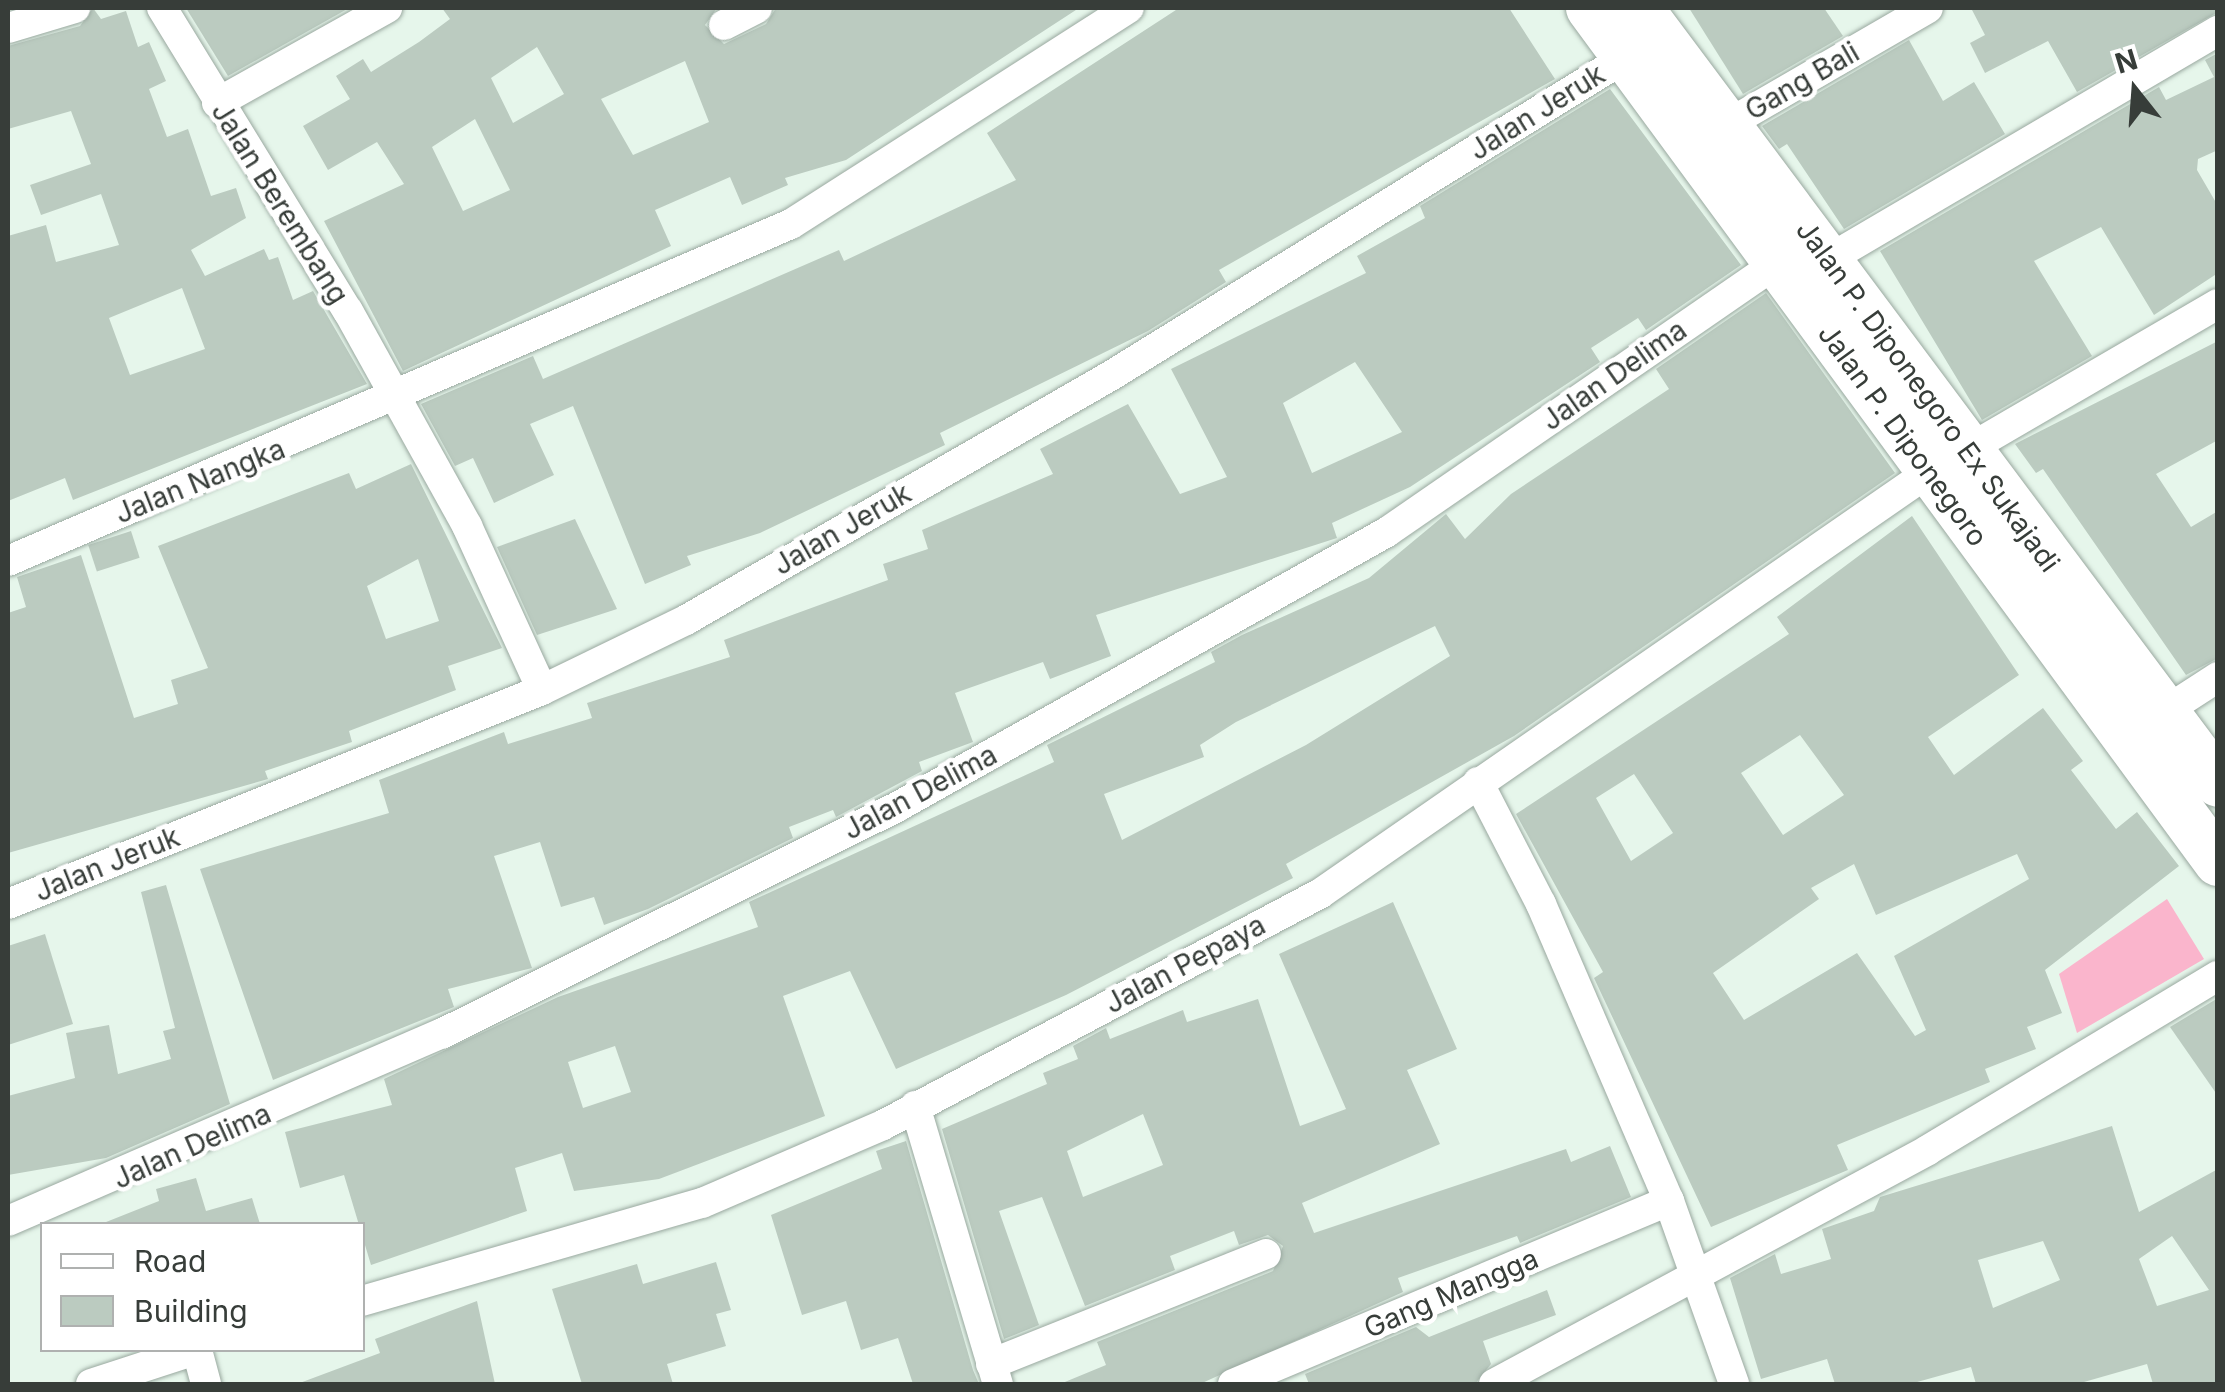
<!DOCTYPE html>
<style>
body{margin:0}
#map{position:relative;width:2225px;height:1392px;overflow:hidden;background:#e6f6eb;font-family:Inter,sans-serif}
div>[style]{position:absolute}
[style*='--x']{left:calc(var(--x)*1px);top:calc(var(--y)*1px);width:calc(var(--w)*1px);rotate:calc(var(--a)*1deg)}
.green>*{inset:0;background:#fab5cc}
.building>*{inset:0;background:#bbcbc0;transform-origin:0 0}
.roads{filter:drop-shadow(0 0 2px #99a89f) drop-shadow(0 0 2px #99a89f)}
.street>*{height:30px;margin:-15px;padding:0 15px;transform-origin:15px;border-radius:15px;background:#fff}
.primary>*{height:48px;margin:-24px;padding:0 24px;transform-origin:24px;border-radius:24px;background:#fff}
span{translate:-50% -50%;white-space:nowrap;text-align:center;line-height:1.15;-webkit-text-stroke:9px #fff;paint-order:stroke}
.street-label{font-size:28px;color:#373d39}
.frame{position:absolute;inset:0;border:10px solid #373d39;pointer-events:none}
.legend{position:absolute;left:40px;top:1222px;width:325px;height:130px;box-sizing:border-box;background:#fff;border:2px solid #afb1b0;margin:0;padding:12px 18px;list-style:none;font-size:30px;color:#373d39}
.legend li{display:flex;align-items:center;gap:20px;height:50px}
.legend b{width:50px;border:2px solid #afb1b0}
.north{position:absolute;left:2085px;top:40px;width:100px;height:100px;-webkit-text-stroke:8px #fff;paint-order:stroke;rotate:343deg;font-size:28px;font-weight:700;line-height:40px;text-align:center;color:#373d39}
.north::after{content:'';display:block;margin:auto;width:35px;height:45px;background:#373d39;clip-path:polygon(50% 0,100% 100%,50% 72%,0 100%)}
</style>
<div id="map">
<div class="green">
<i style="clip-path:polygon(2167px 899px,2204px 959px,2077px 1033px,2059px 974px)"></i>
</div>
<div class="building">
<i style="clip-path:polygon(evenodd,93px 8px,101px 19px,126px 11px,138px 47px,149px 42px,166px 81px,149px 89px,167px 137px,188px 129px,211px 196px,236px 188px,246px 218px,191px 250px,205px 276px,264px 249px,269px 260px,278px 257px,293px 300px,313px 291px,367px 384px,73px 500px,65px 478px,8px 501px,8px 236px,46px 225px,56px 262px,119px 245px,101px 194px,41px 215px,30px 185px,91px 164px,71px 111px,8px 129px,8px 46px,80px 26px,93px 8px,182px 288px,205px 349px,130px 375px,109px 318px,182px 288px)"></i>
<i style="clip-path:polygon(186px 8px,349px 8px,228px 76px)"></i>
<i style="clip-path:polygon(evenodd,442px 8px,717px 8px,705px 25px,724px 44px,766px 24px,776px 8px,1079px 8px,846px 160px,785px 178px,788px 185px,742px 205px,730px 177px,655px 210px,671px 246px,403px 371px,324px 221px,404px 184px,377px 142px,328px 170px,303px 126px,350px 99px,336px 76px,363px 59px,371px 72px,419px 42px,450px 19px,442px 8px,537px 47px,564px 94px,513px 123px,491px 78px,537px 47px,442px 8px,685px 61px,709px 122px,633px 155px,601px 99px,685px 61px,442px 8px,475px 119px,510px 190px,463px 211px,432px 147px,475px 119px)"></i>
<i style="clip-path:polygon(1179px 8px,1509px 8px,1555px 79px,1219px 270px,1226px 282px,1148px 331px,940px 433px,945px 445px,760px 533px,687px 556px,691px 565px,645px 584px,573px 406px,530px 424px,554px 475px,494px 503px,473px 458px,455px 466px,421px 404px,533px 356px,543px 379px,839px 250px,844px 261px,1016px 180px,987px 133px)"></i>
<i style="clip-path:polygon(1689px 8px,1824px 8px,1843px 36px,1743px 94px)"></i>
<i style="clip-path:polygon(1971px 8px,2218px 8px,2218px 12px,2077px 92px,2048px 41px,1985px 73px,1970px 43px,1985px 35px)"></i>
<i style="clip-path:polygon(1909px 40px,1943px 101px,1974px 82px,2005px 134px,1844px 229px,1787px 144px,1779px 149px,1762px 126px)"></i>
<i style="clip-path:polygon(2218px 53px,2218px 150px,2198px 159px,2197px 170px,2218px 206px,2218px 273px,2154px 315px,2101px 227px,2034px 261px,2092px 356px,1982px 420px,1880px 251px,2159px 87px,2166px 100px,2214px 77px,2205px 60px)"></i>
<i style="clip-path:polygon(evenodd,1610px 89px,1741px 265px,1646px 330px,1638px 318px,1591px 348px,1600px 362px,1410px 487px,1332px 523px,1337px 538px,1096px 615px,1111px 656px,1050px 679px,1043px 662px,955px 693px,973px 742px,919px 762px,922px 771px,836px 817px,833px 810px,789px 827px,793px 838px,648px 909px,604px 925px,594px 897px,561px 907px,540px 842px,494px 856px,532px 968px,448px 989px,454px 1007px,273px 1080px,200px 869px,389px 813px,379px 780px,504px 732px,508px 744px,592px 718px,587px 703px,730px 657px,724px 640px,888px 580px,883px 564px,928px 549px,922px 530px,1053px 474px,1040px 449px,1128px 404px,1180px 494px,1227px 477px,1171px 369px,1366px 273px,1357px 256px,1425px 218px,1420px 206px,1610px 89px,1355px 362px,1402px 432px,1312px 473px,1283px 403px,1355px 362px)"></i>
<i style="clip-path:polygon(evenodd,1766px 293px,1895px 473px,1514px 736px,1286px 864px,1293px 878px,1066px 995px,896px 1069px,850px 971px,783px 996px,825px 1116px,659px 1179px,574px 1191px,562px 1153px,515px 1168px,527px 1211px,371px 1265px,344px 1175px,300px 1188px,285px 1132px,392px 1105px,384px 1079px,558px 997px,758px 927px,749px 902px,1054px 762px,1047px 745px,1215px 662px,1211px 652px,1242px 635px,1369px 578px,1446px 514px,1465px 539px,1511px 494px,1669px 389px,1656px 369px,1766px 293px,1435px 626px,1450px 656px,1306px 745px,1122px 840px,1104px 794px,1204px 757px,1200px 745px,1236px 722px,1435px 626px,1766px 293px,615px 1046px,631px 1092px,583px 1108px,568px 1062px,615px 1046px)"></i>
<i style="clip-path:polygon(2218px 341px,2218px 440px,2156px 474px,2191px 527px,2218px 511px,2218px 658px,2186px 675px,2043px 469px,2036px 473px,2015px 444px)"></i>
<i style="clip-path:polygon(evenodd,411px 464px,502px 648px,448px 666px,456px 690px,349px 731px,352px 742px,265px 771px,268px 779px,8px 853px,8px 613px,26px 607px,17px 577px,81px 555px,134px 718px,178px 704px,171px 680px,208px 668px,158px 546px,349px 473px,356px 489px,411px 464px,418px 559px,439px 621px,386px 639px,367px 586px,418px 559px)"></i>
<i style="clip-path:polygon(evenodd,1912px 516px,2019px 675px,1928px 737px,1954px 775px,2043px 708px,2083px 761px,2071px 770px,2116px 829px,2137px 812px,2179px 866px,2045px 970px,2062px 1013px,2027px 1027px,2036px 1049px,1985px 1069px,1990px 1082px,1837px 1145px,1848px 1170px,1711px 1227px,1594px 978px,1603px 972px,1516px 814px,1789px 634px,1777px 617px,1912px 516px,1800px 735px,1844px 795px,1783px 835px,1741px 773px,1800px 735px,1912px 516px,1634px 774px,1673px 833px,1631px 861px,1596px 798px,1634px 774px,1912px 516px,2017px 854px,2029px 879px,1894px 956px,1926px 1030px,1915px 1036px,1857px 953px,1744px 1020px,1713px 973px,1819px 899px,1811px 888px,1854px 864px,1876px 915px,2017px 854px)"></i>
<i style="clip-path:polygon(575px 519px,617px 609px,537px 635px,497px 547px)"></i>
<i style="left:131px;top:531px;width:28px;height:45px;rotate:72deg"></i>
<i style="clip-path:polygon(166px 885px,230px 1104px,106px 1158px,8px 1175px,8px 1096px,75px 1078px,66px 1033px,109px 1025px,118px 1074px,171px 1059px,163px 1031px,175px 1028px,141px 892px)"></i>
<i style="clip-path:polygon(evenodd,1393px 902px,1457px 1049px,1407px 1070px,1440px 1144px,1302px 1203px,1314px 1233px,1566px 1149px,1571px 1162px,1610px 1146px,1631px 1197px,1520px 1243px,1517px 1236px,1398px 1278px,1403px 1292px,1200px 1384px,1060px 1384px,1106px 1365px,1097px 1342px,1273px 1271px,1283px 1246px,1268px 1235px,1239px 1245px,1234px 1231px,1170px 1256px,1175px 1270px,1085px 1306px,1042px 1197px,999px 1211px,1039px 1325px,1004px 1339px,942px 1129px,1047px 1084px,1043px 1073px,1078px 1059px,1073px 1046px,1106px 1028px,1110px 1039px,1183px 1010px,1187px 1022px,1258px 999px,1300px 1126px,1346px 1109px,1279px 954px,1393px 902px,1143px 1114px,1163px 1165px,1083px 1197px,1067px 1151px,1143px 1114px)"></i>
<i style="clip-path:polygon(45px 934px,73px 1024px,8px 1045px,8px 946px)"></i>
<i style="clip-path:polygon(2218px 998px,2218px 1096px,2170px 1027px)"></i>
<i style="clip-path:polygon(evenodd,2112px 1126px,2139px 1212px,2218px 1169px,2218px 1384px,2153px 1384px,2147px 1364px,2077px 1384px,1976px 1384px,1971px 1367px,1910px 1384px,1835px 1384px,1827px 1359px,1761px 1379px,1730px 1278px,1775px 1254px,1781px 1274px,1831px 1259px,1822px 1229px,1874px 1211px,1880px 1197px,2112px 1126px,2172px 1236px,2209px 1290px,2157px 1306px,2139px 1259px,2172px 1236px,2112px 1126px,2043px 1241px,2060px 1280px,1993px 1308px,1978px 1260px,2043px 1241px)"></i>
<i style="clip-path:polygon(906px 1141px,973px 1370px,979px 1384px,913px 1384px,898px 1338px,861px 1350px,846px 1301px,802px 1315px,771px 1215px,882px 1169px,876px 1151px)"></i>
<i style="clip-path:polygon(196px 1178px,206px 1211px,252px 1198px,260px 1224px,101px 1224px,159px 1201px,156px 1189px)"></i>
<i style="clip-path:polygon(716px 1262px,731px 1310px,716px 1314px,726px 1346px,667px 1364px,673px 1384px,582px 1384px,552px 1289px,637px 1264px,643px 1284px)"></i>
<i style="clip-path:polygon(1547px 1290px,1556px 1315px,1483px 1341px,1491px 1364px,1475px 1384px,1309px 1384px,1305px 1374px,1416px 1327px,1429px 1337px)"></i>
<i style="clip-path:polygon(477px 1301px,495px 1384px,297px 1384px,380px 1353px,375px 1339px)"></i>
</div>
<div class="roads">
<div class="street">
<i style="--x:162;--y:8;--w:356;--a:58.5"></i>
<i style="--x:348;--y:311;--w:246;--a:61"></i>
<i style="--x:467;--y:526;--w:180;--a:65.4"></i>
<i style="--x:724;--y:25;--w:37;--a:-27"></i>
<i style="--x:8;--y:28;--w:70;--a:-16.6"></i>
<i style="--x:217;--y:103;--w:195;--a:-29.2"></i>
<i style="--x:1728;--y:124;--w:231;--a:-30.1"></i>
<i style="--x:1829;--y:259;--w:451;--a:-30.4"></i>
<i style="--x:1967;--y:450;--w:290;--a:-30.2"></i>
<i style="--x:8;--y:561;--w:852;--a:-23.29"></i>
<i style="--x:791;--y:224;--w:401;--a:-32.6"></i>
<i style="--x:2161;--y:714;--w:68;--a:-33"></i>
<i style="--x:1478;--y:782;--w:137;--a:62.7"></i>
<i style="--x:1541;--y:904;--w:323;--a:66.7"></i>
<i style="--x:1669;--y:1201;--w:194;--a:70.4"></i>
<i style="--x:8;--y:904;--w:575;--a:-21.84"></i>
<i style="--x:542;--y:690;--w:160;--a:-25.9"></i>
<i style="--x:686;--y:620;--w:491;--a:-29.9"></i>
<i style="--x:1112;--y:375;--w:607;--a:-31.73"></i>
<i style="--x:915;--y:1106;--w:290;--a:73.4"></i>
<i style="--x:8;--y:1221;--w:472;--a:-23.4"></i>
<i style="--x:441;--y:1034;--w:509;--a:-26.46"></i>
<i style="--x:897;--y:807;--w:562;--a:-29.3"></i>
<i style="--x:1387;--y:532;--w:475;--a:-34.6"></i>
<i style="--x:362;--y:1301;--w:354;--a:-16.1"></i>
<i style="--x:702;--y:1203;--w:197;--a:-23.3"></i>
<i style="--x:883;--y:1125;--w:496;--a:-27.9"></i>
<i style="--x:1321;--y:893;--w:740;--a:-34.7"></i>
<i style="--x:197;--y:1350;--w:35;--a:75"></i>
<i style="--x:991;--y:1364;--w:296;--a:-21.8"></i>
<i style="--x:91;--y:1384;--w:109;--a:-18.1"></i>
<i style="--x:1233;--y:1384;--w:473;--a:-22.8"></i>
<i style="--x:1494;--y:1384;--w:493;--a:-28.3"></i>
<i style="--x:1928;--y:1150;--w:338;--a:-31"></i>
</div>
<div class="primary">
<i style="--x:1590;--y:8;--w:1060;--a:53.67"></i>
<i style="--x:1639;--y:8;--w:967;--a:53.24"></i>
</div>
</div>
<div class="street-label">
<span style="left:1802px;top:81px;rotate:-30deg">Gang Bali</span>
<span style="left:1537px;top:112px;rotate:-32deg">Jalan Jeruk</span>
<span style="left:280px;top:203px;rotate:58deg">Jalan Berembang</span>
<span style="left:1614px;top:375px;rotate:-35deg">Jalan Delima</span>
<span style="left:1928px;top:396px;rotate:54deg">Jalan P. Diponegoro Ex Sukajadi</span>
<span style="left:1903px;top:435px;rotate:54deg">Jalan P. Diponegoro</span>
<span style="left:200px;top:481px;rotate:-22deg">Jalan Nangka</span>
<span style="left:842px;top:529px;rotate:-30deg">Jalan Jeruk</span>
<span style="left:920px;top:792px;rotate:-28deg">Jalan Delima</span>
<span style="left:107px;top:864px;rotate:-22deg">Jalan Jeruk</span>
<span style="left:1185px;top:964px;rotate:-28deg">Jalan Pepaya</span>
<span style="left:192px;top:1146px;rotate:-24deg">Jalan Delima</span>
<span style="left:1451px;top:1293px;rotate:-23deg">Gang Mangga</span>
</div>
<div class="frame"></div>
<ul class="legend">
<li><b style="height:12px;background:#fff"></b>Road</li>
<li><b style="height:28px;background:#bbcbc0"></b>Building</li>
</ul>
<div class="north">N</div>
</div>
